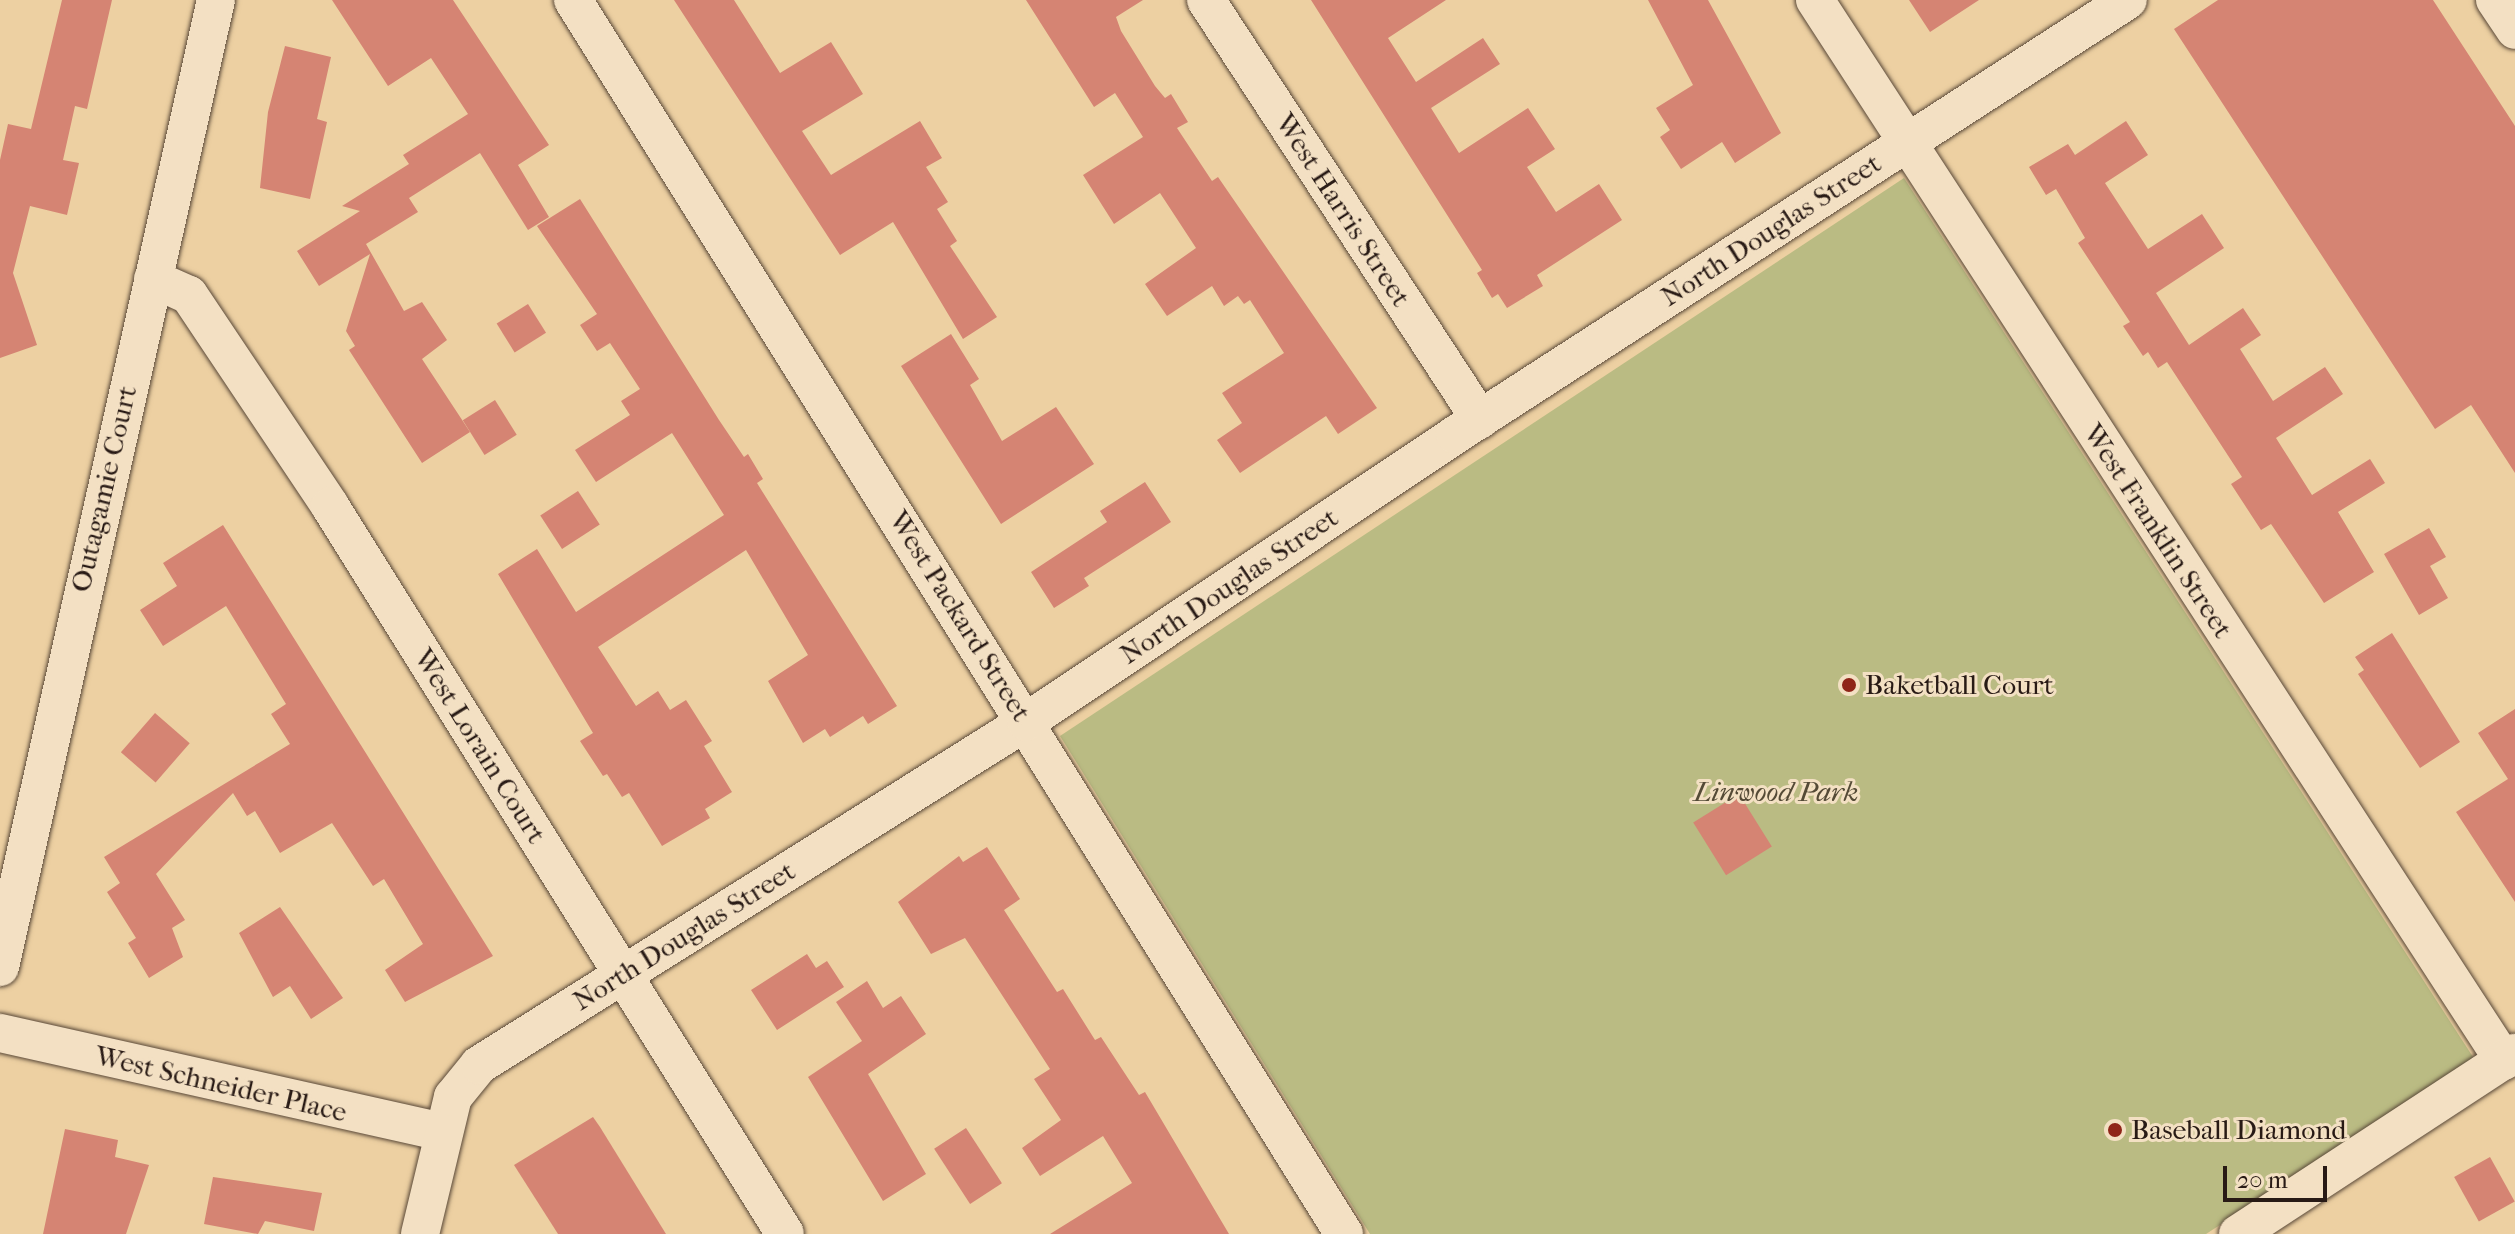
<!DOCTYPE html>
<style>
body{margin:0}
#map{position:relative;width:2515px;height:1234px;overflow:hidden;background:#edd0a2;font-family:"IM FELL French Canon",serif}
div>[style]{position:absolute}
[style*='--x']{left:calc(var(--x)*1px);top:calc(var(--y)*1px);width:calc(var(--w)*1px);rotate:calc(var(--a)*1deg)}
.green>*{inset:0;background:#babb83}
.building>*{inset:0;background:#d58473;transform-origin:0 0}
.roads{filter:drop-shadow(0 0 2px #594838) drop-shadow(0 0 2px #594838)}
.minor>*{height:38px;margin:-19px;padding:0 19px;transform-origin:19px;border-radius:19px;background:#f3e0c3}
.dots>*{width:22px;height:22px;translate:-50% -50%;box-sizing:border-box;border:4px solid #f3e0c3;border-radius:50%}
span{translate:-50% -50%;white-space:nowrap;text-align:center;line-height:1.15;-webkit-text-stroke:6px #f3e0c3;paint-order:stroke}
.street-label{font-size:28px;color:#281a15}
.poi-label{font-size:28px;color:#281a15}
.left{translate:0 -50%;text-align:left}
.park-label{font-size:28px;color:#544a36;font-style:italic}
.scale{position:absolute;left:2223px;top:1166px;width:104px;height:36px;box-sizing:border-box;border:4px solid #281a15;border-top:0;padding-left:10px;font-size:24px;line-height:28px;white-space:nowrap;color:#281a15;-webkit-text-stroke:6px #f3e0c3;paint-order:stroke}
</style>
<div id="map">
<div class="green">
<i style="clip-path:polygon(1904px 178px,2475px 1060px,2206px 1234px,1370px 1234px,1060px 736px)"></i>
</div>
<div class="building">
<i style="clip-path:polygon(62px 0,112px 0,87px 109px,75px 106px,63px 160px,79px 163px,67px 215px,30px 206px,13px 273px,37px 345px,0 358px,0 160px,8px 124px,31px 129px)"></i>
<i style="clip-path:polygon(332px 0,453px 0,549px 145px,518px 165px,549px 217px,528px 230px,480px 153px,409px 198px,418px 212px,366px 244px,404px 311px,422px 302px,447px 340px,422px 359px,470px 432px,422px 463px,349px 350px,355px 346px,346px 331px,370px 254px,319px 286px,297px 251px,360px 211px,342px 206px,409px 164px,403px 155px,468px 114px,431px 58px,388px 86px)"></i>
<i style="clip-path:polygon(674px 0,734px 0,780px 73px,831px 42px,863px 94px,802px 131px,831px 175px,920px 121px,942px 158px,926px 167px,948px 202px,937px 209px,957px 241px,950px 246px,997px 317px,963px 339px,893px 222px,840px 255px)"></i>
<i style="clip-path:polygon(1026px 0,1143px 0,1116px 17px,1121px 31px,1155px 86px,1165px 98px,1171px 94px,1188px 122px,1177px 128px,1212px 181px,1218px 177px,1377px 408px,1338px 434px,1326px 416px,1240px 473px,1217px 440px,1242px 423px,1222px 393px,1284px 353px,1250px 300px,1244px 304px,1238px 296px,1224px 306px,1212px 286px,1167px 316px,1145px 284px,1196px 248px,1160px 193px,1114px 224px,1083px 175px,1143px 137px,1115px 93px,1094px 107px)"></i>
<i style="clip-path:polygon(1311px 0,1446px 0,1388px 38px,1416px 82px,1483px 38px,1500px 64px,1431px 108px,1459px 153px,1528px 108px,1555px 149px,1527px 167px,1556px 212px,1599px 184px,1622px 220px,1537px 275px,1543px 286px,1507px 308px,1498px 294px,1492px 298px,1477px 273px,1482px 270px)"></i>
<i style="clip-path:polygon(1648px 0,1708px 0,1781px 133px,1735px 163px,1722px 142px,1681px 169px,1660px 137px,1670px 130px,1656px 108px,1693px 85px)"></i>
<i style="clip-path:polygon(1909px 0,1979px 0,1930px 32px)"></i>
<i style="clip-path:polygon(2218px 0,2433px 0,2515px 126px,2515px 473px,2471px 405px,2435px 429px,2174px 29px)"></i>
<i style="clip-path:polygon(285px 46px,331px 57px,317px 119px,327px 122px,310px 199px,260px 188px,268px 112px)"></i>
<i style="clip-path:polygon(2126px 121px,2148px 155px,2105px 183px,2148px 249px,2202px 214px,2224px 248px,2156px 293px,2189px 345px,2243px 308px,2261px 335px,2240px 349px,2273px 401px,2325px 367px,2343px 394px,2276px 438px,2312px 495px,2370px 459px,2385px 483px,2338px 512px,2374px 572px,2324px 603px,2271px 524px,2261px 530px,2231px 484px,2242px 477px,2167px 362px,2158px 368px,2148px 352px,2143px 356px,2123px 326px,2130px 322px,2078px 243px,2085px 238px,2056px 189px,2046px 195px,2029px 167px,2068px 144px,2075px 155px)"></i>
<i style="clip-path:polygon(580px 199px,719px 420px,744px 457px,748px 454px,763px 479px,757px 483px,897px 706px,868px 724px,863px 716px,830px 737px,825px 729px,803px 743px,768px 681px,808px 655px,746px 550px,598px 647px,636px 706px,658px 691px,670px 710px,686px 700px,712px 741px,704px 746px,732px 792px,705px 809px,710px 818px,662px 846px,629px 793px,622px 797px,607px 774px,603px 776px,580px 741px,593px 733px,498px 574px,537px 549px,576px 612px,724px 515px,672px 433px,596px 482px,575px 450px,630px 415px,621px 401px,640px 389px,610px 343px,597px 351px,580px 325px,597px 314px,537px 226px)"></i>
<i style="left:528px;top:304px;width:34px;height:37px;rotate:58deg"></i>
<i style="clip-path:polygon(951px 334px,979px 379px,970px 385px,1002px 441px,1056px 407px,1094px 464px,1001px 524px,901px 366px)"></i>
<i style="left:495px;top:400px;width:41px;height:38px;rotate:58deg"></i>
<i style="clip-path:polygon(1145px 482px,1171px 522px,1084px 578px,1089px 586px,1054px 608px,1031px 572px,1107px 522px,1100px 511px)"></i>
<i style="left:578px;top:491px;width:40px;height:45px;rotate:57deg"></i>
<i style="clip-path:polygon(223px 525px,493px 956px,405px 1002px,385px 970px,423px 944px,384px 879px,373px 886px,332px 823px,280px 853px,255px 811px,247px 816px,233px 793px,156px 874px,185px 920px,172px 928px,183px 957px,149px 978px,128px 943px,136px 938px,107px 892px,120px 883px,104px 857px,290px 744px,271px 714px,286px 704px,226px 606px,163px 646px,140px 610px,177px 586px,163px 563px)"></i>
<i style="clip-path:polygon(2429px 528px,2446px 557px,2430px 566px,2448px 598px,2419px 615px,2384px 554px)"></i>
<i style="clip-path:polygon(2392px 633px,2460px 742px,2420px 768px,2358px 674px,2364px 670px,2355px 657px)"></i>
<i style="clip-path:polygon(2515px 709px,2515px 902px,2456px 812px,2508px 779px,2478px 733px)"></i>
<i style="left:155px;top:713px;width:46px;height:52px;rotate:41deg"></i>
<i style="left:1739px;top:794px;width:62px;height:54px;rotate:58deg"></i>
<i style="clip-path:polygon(987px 847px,1020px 899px,1004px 910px,1057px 992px,1063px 989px,1095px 1040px,1101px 1037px,1139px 1095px,1145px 1092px,1229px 1234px,1050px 1234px,1132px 1183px,1103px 1136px,1040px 1176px,1022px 1148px,1061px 1120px,1034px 1079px,1050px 1069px,965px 938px,931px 954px,898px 902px,959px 856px,963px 862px)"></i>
<i style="clip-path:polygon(280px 907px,343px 998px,311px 1019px,290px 986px,273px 997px,239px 933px)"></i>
<i style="clip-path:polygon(807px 954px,816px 968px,827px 961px,844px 987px,777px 1030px,751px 990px)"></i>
<i style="clip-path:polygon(867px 981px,883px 1008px,901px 996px,926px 1034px,868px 1074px,926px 1174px,883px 1201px,808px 1077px,862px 1041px,836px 1002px)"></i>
<i style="clip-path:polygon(593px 1117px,600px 1127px,666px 1234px,558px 1234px,514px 1165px)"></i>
<i style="left:966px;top:1128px;width:66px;height:38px;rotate:57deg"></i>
<i style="clip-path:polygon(65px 1129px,118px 1140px,115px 1157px,149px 1165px,126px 1234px,43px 1234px)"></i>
<i style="left:2490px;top:1157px;width:51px;height:41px;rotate:61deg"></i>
<i style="clip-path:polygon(213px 1177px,322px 1193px,314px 1231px,265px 1221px,258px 1234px,204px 1224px)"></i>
</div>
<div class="roads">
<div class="minor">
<i style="--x:573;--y:0;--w:1455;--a:58"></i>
<i style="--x:1206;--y:0;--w:501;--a:56.82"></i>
<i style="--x:1815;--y:0;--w:1265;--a:57"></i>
<i style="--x:2495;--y:0;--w:36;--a:56"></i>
<i style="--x:153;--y:279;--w:39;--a:24"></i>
<i style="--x:189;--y:295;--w:254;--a:56.2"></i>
<i style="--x:330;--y:506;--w:858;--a:57.99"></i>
<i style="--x:0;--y:967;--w:991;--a:-77.41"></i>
<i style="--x:0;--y:1033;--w:453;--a:12.6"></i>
<i style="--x:420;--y:1234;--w:141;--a:-76.5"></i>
<i style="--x:453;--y:1097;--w:41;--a:-50.9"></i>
<i style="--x:479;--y:1065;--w:646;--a:-32.09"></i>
<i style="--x:1026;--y:722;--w:516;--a:-33.78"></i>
<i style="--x:1455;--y:435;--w:801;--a:-32.88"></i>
<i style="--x:2238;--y:1234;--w:331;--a:-33.2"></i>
</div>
</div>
<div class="dots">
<i style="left:1849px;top:685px;background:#8f2418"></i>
<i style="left:2115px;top:1130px;background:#8f2418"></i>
</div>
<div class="street-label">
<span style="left:1343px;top:210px;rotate:57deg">West Harris Street</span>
<span style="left:1771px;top:230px;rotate:-33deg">North Douglas Street</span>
<span style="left:104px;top:489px;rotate:-77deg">Outagamie Court</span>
<span style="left:2158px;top:531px;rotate:57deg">West Franklin Street</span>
<span style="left:1229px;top:586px;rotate:-34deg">North Douglas Street</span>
<span style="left:960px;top:616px;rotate:58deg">West Packard Street</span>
<span style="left:480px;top:746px;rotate:58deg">West Lorain Court</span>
<span style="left:684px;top:936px;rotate:-32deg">North Douglas Street</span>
<span style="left:221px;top:1084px;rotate:13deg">West Schneider Place</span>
</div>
<div class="poi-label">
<span class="left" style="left:1865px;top:685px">Baketball Court</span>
<span class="left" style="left:2131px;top:1130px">Baseball Diamond</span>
</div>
<div class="park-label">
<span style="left:1776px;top:792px">Linwood Park</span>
</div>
<div class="scale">20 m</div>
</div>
